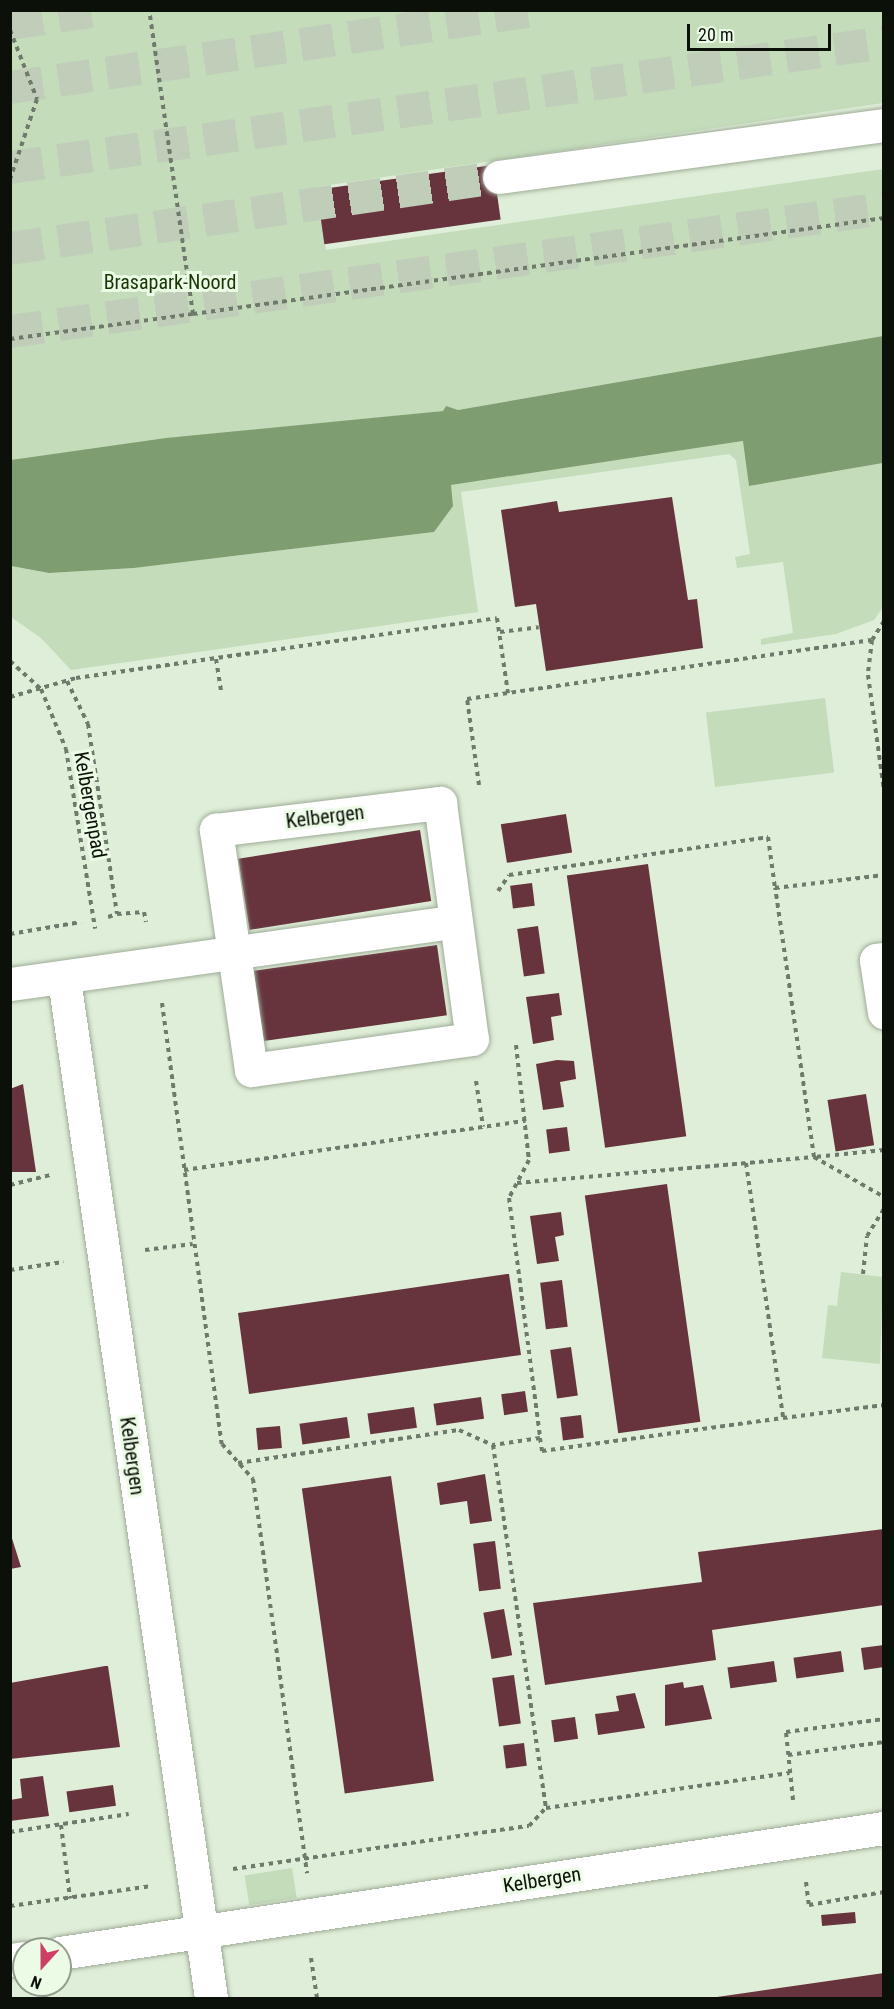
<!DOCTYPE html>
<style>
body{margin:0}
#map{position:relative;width:894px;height:2009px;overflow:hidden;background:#dfeed8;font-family:"Roboto Condensed",sans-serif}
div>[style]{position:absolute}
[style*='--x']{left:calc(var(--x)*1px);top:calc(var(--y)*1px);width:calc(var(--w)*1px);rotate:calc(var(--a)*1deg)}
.green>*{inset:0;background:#c4dcba;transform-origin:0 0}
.water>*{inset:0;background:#7e9d70}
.building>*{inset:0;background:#67343e;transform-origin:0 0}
.highway-tunnel>*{height:33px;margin-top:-16.5px;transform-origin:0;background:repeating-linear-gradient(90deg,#bfcdb9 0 33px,transparent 0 49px)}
.path>*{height:4px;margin-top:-2px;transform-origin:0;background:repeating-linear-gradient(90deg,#707a6c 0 4.5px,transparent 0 9px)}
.roads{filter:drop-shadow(0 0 2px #9eac98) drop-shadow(0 0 2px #9eac98)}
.street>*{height:33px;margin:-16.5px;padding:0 16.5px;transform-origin:16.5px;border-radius:16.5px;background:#fff}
.highway>*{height:33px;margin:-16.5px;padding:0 16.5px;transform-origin:16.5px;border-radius:16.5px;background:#fff}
span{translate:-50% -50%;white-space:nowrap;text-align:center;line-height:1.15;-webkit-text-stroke:6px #ecfbe6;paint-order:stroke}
.park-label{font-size:20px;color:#183604}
.street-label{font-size:20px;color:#0b1009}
.frame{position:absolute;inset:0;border:12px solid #0b1009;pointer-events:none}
.north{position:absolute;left:12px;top:1937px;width:60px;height:60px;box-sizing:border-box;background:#ecfbe6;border:2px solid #929d8e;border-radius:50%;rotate:201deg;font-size:16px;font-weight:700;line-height:24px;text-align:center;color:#0b1009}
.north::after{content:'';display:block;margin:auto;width:21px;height:27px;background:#ce3f66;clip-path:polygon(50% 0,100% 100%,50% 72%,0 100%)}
.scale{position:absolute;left:687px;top:24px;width:144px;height:27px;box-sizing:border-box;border:3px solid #0b1009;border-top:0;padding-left:8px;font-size:18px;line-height:21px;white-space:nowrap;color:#0b1009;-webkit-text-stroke:4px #ecfbe6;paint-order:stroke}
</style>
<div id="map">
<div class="green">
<i style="clip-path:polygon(11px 11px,883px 11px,883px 103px,316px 187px,326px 250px,883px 169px,883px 336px,458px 410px,446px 407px,443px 411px,276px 428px,11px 467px)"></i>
<i style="clip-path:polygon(744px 441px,749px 486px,883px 463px,883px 607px,874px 620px,836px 634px,761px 645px,761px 639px,793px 633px,783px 562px,737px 568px,735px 557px,750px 554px,736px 460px,729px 454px,461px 492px,478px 612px,71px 670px,41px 638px,11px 617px,10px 566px,49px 573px,134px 568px,434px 532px,450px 485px)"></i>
<i style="left:825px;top:698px;width:75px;height:120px;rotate:83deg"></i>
<i style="clip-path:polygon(841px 1272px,883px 1277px,880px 1364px,822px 1358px,828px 1305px,837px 1306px)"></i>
<i style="left:292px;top:1868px;width:30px;height:48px;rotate:81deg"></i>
</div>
<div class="water">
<i style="clip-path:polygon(883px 336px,883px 463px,749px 486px,743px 441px,451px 485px,453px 506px,434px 532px,134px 568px,49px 573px,11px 566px,11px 460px,166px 438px,443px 411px,446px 406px,458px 410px)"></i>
</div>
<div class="building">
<i style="left:493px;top:165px;width:55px;height:178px;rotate:82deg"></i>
<i style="clip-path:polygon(672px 497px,688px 600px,697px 599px,703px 648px,546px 671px,536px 604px,515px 607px,501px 510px,557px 501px,559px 512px)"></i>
<i style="left:566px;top:814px;width:39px;height:66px;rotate:81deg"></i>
<i style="left:420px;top:830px;width:72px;height:184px;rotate:81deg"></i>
<i style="left:648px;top:864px;width:275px;height:82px;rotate:82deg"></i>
<i style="left:532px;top:883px;width:23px;height:22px;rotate:83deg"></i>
<i style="left:538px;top:926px;width:48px;height:21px;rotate:82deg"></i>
<i style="left:437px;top:945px;width:71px;height:185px;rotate:82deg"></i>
<i style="clip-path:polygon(559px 993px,562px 1015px,551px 1017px,554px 1040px,533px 1044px,526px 997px)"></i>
<i style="clip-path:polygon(557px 1060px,574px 1061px,576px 1079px,560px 1082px,564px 1107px,543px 1110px,536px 1064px)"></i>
<i style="clip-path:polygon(23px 1084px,36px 1172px,10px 1172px,10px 1089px)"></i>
<i style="left:866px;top:1094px;width:52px;height:39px;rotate:81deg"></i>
<i style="left:567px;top:1127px;width:24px;height:21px;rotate:83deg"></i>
<i style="left:667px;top:1184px;width:240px;height:83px;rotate:82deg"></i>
<i style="clip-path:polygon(561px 1212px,564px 1235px,555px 1237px,559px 1261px,537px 1264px,530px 1216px)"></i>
<i style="clip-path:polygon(507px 1274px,509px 1274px,521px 1355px,249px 1394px,238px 1313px)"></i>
<i style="left:562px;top:1280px;width:47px;height:22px;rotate:83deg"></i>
<i style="left:571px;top:1347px;width:49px;height:21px;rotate:82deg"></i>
<i style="left:525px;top:1391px;width:21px;height:24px;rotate:82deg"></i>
<i style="left:481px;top:1397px;width:22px;height:48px;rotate:82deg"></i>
<i style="left:414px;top:1407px;width:21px;height:47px;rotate:82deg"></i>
<i style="left:581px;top:1415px;width:23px;height:21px;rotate:83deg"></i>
<i style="left:347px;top:1417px;width:21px;height:48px;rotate:82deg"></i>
<i style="left:280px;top:1426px;width:22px;height:24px;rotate:85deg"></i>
<i style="clip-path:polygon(485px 1474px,492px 1521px,470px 1524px,467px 1501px,440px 1505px,437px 1483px)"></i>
<i style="left:391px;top:1476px;width:308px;height:90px;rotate:82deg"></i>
<i style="clip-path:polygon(884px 1529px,884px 1605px,712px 1630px,716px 1660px,545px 1685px,533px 1603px,702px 1582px,698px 1552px)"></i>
<i style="clip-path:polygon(10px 1532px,21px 1567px,10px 1569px)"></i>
<i style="left:495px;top:1541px;width:48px;height:22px;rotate:83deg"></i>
<i style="left:504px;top:1609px;width:47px;height:21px;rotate:80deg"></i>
<i style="clip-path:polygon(884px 1645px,884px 1667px,864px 1670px,861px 1648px)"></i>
<i style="left:841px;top:1651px;width:21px;height:48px;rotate:82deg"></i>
<i style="left:774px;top:1661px;width:21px;height:47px;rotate:82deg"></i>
<i style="clip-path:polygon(105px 1666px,108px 1666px,120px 1747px,10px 1759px,10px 1683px)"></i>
<i style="left:514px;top:1675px;width:49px;height:22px;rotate:82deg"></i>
<i style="clip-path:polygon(683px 1682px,684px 1688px,703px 1685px,712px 1719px,665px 1726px,665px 1685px)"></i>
<i style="clip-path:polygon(635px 1693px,645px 1728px,598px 1735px,595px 1714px,619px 1711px,616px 1696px)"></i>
<i style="left:575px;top:1717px;width:22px;height:24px;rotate:82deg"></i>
<i style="left:524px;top:1743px;width:23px;height:21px;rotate:83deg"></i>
<i style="clip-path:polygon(43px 1776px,49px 1816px,10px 1821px,10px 1800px,22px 1798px,20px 1779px)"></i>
<i style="left:113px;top:1785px;width:21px;height:47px;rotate:82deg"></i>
<i style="left:855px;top:1912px;width:11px;height:34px;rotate:85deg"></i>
<i style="clip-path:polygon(884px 1973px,884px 1998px,717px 1998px,717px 1997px)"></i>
</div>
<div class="highway-tunnel">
<i style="--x:10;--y:23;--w:89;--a:-8.4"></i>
<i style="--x:10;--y:87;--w:529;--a:-8.38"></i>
<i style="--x:10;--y:167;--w:883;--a:-8.14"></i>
<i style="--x:10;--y:248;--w:494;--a:-8.3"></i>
<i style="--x:10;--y:331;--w:883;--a:-8.01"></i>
</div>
<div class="path">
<i style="--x:10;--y:30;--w:74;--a:68.6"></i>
<i style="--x:37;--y:99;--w:84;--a:108.6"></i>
<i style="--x:193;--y:314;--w:698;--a:-7.91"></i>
<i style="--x:10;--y:339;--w:185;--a:-7.8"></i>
<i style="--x:193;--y:314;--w:307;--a:-98.2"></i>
<i style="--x:884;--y:621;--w:22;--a:122"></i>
<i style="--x:872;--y:640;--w:35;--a:97"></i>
<i style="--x:868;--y:675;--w:117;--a:82.1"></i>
<i style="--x:500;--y:632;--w:39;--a:-7"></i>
<i style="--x:216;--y:659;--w:33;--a:81"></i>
<i style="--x:10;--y:661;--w:42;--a:42.1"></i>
<i style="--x:41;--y:689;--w:65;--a:67.4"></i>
<i style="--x:66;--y:749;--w:182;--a:80.8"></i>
<i style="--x:67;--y:681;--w:48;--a:64"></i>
<i style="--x:88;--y:724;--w:192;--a:81.3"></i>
<i style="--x:117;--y:914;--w:27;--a:-4"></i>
<i style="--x:144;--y:912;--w:10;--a:79"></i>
<i style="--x:10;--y:697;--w:69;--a:-16.1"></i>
<i style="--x:76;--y:678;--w:425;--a:-8.1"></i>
<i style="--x:497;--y:618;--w:76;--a:81.7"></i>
<i style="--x:479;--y:785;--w:87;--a:-97.9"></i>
<i style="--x:467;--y:699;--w:409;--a:-8.3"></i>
<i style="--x:498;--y:891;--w:19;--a:-55"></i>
<i style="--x:509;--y:875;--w:262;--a:-8.3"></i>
<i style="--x:768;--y:837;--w:51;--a:82.2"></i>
<i style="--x:775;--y:888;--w:110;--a:-6.8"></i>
<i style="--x:108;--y:917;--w:9;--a:-18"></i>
<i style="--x:10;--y:934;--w:72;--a:-9.6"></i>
<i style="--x:162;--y:1003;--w:445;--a:82.3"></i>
<i style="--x:222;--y:1444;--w:47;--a:48.5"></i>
<i style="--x:253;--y:1479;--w:398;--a:82.2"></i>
<i style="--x:516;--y:1045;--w:116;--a:83.6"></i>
<i style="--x:529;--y:1160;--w:43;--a:117.8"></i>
<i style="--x:509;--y:1198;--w:242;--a:82.6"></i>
<i style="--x:540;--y:1438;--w:48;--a:171.5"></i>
<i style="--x:493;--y:1445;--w:367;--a:81.7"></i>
<i style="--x:476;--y:1081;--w:46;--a:81.2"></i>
<i style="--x:884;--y:1150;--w:70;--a:174.3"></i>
<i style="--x:814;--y:1157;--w:81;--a:29.7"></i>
<i style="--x:746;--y:1163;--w:258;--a:81.7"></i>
<i style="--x:783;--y:1418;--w:102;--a:-7.3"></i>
<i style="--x:184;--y:1170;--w:345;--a:-8.2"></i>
<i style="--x:517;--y:1183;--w:298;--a:-5"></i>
<i style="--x:814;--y:1157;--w:272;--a:-98.2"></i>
<i style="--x:10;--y:1185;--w:41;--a:-14"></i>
<i style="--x:145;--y:1250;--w:48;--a:-7.1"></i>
<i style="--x:10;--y:1270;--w:54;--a:-8.6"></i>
<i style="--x:863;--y:1274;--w:38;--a:-84"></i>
<i style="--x:867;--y:1236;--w:32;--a:-58"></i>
<i style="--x:540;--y:1438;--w:13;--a:81"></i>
<i style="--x:542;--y:1451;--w:243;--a:-7.8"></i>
<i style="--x:238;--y:1463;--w:223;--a:-8.5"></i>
<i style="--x:459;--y:1430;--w:37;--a:24"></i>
<i style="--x:788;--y:1755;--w:97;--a:-7.7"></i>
<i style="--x:793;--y:1800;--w:68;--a:-95.9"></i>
<i style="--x:786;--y:1732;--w:99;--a:-7.6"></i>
<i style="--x:61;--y:1825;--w:74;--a:83"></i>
<i style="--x:10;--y:1832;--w:120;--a:-8.6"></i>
<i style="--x:233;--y:1869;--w:299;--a:-8.3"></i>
<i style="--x:529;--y:1826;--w:25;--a:-47"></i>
<i style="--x:546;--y:1808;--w:246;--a:-8.2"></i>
<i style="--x:806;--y:1882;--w:23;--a:83"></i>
<i style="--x:809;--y:1905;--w:76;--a:-9.8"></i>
<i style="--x:10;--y:1906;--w:143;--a:-8"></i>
<i style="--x:311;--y:1958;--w:40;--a:81.5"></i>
</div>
<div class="roads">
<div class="street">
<i style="--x:440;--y:803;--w:238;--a:82.3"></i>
<i style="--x:472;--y:1039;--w:223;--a:172"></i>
<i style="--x:251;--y:1070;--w:243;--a:-98.3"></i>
<i style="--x:216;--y:830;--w:226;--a:-6.9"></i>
<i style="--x:884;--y:959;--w:8;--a:173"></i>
<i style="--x:876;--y:960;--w:53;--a:81.3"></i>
<i style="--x:64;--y:979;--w:1030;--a:81.79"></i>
<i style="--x:10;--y:984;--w:450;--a:-8"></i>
<i style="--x:60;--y:1953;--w:833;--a:-8.63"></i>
<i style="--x:10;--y:1960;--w:14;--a:-8"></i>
</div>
<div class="highway">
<i style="--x:499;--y:177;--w:388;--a:-7.7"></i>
</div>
</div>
<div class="park-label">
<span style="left:170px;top:282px">Brasapark-Noord</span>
</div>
<div class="street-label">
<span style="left:90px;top:805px;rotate:80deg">Kelbergenpad</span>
<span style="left:325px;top:817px;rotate:-7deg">Kelbergen</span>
<span style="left:132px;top:1456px;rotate:82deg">Kelbergen</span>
<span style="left:542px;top:1880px;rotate:-9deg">Kelbergen</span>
</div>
<div class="frame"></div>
<div class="north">N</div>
<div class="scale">20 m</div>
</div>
